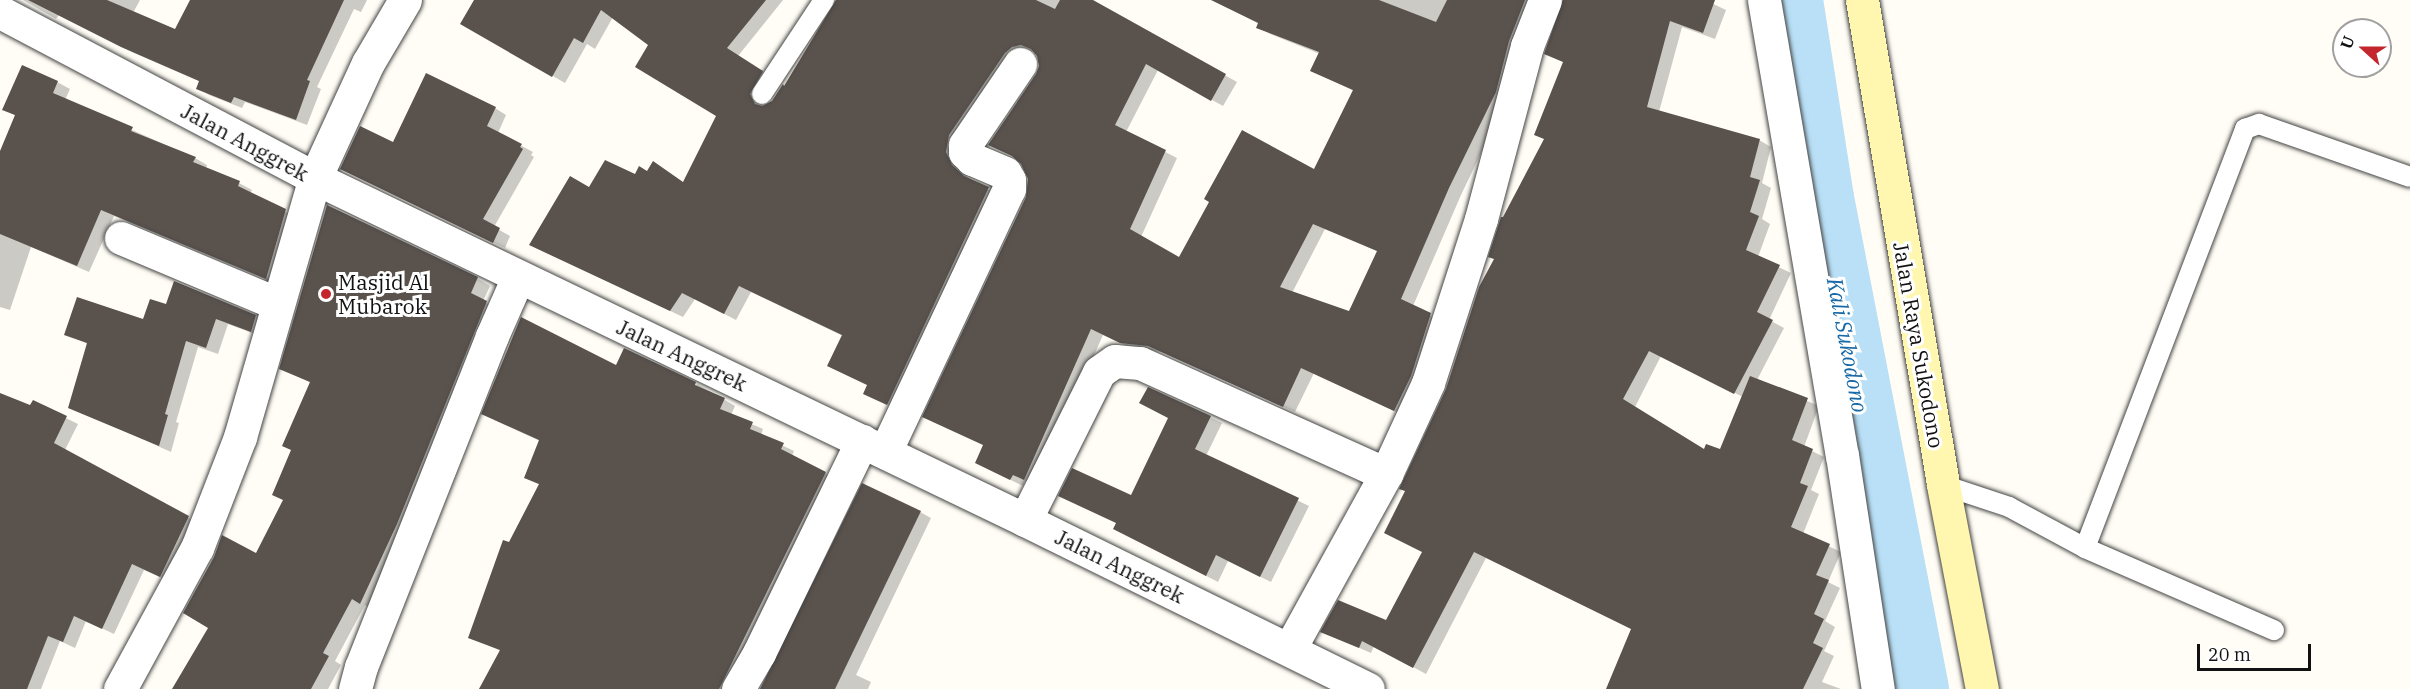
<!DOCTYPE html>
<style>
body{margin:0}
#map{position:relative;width:2410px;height:689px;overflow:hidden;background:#fffdf5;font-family:"IBM Plex Serif",serif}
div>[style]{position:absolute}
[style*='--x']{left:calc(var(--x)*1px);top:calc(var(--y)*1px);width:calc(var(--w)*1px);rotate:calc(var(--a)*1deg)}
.shadow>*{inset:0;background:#0003}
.river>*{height:69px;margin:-34.5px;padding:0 34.5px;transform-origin:34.5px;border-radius:34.5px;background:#b9e0f7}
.building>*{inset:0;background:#5a524d}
.roads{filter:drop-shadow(0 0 2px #444) drop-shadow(0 0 2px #444)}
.lane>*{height:20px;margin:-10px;padding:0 10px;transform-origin:10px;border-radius:10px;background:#fff}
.street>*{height:33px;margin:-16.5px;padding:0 16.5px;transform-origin:16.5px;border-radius:16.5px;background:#fff}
.secondary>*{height:33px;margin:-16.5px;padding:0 16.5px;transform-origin:16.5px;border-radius:16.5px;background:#fff6b0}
.dots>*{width:16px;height:16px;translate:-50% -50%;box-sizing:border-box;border:3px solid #fff;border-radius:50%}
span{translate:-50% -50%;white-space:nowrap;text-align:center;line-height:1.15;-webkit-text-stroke:6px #fff;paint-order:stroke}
.street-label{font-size:21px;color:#111}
.poi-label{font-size:21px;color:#111}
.left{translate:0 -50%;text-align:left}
.water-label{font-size:22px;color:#1768a6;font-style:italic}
.north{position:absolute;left:2332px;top:18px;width:60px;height:60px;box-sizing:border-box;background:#fff;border:2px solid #a0a0a0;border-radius:50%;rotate:291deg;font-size:16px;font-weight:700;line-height:24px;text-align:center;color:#111}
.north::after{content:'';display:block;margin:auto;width:21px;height:27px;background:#c4262e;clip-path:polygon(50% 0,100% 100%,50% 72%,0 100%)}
.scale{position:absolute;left:2197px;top:644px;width:114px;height:27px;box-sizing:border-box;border:3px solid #111;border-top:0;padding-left:8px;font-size:18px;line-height:21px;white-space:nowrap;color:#111;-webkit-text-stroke:4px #fff;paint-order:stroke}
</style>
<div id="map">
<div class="shadow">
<i style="clip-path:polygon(23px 0,140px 0,133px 13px,176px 31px,192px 0,367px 0,361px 12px,354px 9px,317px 87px,321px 89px,307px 125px,245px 102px,242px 108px,209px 95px,198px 88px,201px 82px,134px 53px,59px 15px,56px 19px)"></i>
<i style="clip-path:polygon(evenodd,475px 0,783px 0,738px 56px,774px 79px,761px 101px,764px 107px,773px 102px,785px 88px,836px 0,1090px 0,1237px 82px,1223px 106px,1158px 70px,1126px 132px,1177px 158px,1141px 237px,1180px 259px,1315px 171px,1354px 91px,1312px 71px,1320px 54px,1270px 34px,1258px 27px,1260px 23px,1212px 0,1539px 0,1507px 99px,1461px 195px,1413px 306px,1442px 322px,1407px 417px,1314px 373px,1295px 412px,1161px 352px,1133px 349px,1103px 335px,1036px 486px,1025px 481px,1023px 486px,988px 469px,984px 445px,1029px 179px,1023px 163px,1017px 158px,990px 145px,1037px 75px,1040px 66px,1038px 56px,1034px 51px,1025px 53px,958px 160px,964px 174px,972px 181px,1000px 195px,899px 410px,864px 393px,868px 385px,843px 336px,751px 292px,736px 320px,695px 299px,683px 317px,543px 251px,590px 189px,648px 173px,684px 183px,718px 116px,650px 45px,613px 17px,595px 49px,587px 44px,565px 83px,462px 24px,475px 0,1325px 229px,1379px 252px,1350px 313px,1292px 293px,1325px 229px)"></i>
<i style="clip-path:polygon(evenodd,1564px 0,1705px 0,1726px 10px,1715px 39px,1682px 27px,1659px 112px,1759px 140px,1771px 147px,1762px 183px,1771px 188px,1762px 219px,1770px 224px,1758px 257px,1791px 273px,1769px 320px,1784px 328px,1757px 380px,1819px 406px,1804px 447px,1824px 457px,1811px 490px,1819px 494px,1803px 534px,1841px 552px,1828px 582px,1840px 588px,1825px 621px,1835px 627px,1824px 651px,1834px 656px,1822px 682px,1841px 689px,1608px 689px,1632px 629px,1486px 558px,1426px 674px,1374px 646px,1371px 653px,1322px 632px,1387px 621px,1424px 552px,1407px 491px,1495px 259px,1504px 219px,1545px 139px,1564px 62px,1564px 0,1661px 356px,1743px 397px,1721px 451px,1705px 450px,1635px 407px,1661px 356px)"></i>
<i style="clip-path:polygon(57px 82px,70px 89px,65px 100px,195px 158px,207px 165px,206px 169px,239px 183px,252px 190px,250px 194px,298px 218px,279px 285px,114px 216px,89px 272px,31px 247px,10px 310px,0 307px,0 155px,16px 116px,4px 109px)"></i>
<i style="clip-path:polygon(495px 108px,506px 115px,498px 133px,533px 152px,531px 155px,534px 157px,494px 227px,510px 236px,505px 248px,354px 175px,394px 144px)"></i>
<i style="clip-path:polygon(477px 278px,490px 286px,483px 301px,499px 310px,373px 610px,365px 605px,335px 661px,341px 665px,328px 689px,174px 689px,257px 555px,285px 500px,293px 451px,311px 383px,281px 368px)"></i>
<i style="clip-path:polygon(167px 306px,255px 316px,267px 323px,263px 337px,228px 324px,218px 354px,198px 347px,176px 422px,179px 423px,171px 452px,70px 407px,88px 344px,66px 334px,144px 321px)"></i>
<i style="clip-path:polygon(617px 367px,692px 393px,697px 384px,735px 406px,731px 415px,763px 429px,761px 435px,794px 451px,792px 456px,836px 479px,732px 689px,479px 689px,501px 651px,470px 637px,509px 544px,540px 485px,526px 478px,540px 441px,494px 420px)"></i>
<i style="clip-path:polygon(0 395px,31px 407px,33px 402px,78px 424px,65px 450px,200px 524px,172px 582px,144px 570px,114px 634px,86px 621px,75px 648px,60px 641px,41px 689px,0 689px)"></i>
<i style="clip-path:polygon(1210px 417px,1222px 423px,1206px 456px,1309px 506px,1271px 582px,1228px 561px,1218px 582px,1127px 535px,1132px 497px)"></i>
<i style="clip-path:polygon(920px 512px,931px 518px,856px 675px,871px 682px,868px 689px,761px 689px)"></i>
</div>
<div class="river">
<i style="--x:1788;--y:0;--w:200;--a:81.1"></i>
<i style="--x:1819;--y:198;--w:500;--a:79.05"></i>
</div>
<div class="building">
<i style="clip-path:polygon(28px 0,107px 0,175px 29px,190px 0,344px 0,307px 80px,310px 81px,296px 120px,234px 97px,231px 103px,196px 89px,199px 81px,121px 47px)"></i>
<i style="clip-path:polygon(evenodd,474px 0,766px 0,727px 48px,763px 71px,750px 94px,755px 104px,762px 106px,772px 101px,783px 84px,784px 86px,836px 0,1036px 0,1055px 9px,1060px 0,1093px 0,1226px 74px,1211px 101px,1146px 64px,1115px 125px,1166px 150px,1130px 229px,1179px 257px,1209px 202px,1204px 199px,1242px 130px,1314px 169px,1353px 90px,1310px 71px,1319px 52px,1256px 28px,1258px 23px,1211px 0,1379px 0,1436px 22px,1447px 0,1525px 0,1509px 41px,1496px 92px,1449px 188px,1401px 299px,1431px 313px,1411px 376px,1394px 411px,1301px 368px,1283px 407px,1148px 346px,1120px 343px,1091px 329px,1024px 480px,1013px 475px,1010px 480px,975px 463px,983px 445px,922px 417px,1026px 197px,1028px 179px,1021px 164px,1012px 156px,988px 145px,1036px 74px,1039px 66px,1037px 56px,1031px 49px,1021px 45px,1012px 47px,1005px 53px,949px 135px,946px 152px,952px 165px,964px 176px,989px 187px,887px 405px,863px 394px,867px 385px,827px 366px,842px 335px,739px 286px,724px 314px,682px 293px,670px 311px,529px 245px,570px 176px,589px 187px,605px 160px,635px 174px,639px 166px,647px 171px,653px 161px,683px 182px,716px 116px,635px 67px,648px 45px,601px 10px,583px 43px,574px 38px,552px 77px,460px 24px,474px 0,1313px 224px,1377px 251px,1349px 311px,1280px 287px,1313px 224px)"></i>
<i style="clip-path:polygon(1563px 0,1715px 0,1703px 33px,1670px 21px,1647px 107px,1760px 139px,1750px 177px,1760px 180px,1750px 212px,1759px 216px,1746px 250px,1780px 265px,1757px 312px,1773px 320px,1734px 394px,1649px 351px,1623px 399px,1704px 449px,1706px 444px,1720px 449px,1750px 376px,1808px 398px,1792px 440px,1813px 449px,1800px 483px,1808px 486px,1791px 527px,1830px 544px,1816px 575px,1829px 580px,1814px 614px,1824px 619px,1813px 643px,1823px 648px,1803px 689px,1606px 689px,1631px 629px,1474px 552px,1413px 668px,1362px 641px,1359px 648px,1320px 632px,1338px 600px,1386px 620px,1422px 552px,1384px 533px,1405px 491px,1399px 489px,1446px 389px,1479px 287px,1494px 259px,1488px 257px,1501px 217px,1503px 217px,1544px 139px,1534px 135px,1563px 62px,1544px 54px)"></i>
<i style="clip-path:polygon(22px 65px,58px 81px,53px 93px,133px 127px,131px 131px,196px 157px,193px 162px,240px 181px,238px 186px,286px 209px,266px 279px,101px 210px,77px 266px,0 234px,0 151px,15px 115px,2px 110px)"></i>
<i style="clip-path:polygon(426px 73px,496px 107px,487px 126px,522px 144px,520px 147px,523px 149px,483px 219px,500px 228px,493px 243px,340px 169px,360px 126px,393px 142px)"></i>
<i style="clip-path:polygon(327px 205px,478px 277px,471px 293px,487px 301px,397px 524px,360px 604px,352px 599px,323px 653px,329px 656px,311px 689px,172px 689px,208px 628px,183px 613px,214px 557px,222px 535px,256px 553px,283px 500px,272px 495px,291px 450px,282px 446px,310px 382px,279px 369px)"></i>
<i style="clip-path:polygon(174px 281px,256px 315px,251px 332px,216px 319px,206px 348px,186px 341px,165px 414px,168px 415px,159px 446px,68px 408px,87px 343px,64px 335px,77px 297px,143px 319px,150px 299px,166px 304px)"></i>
<i style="clip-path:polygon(521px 317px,616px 365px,624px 348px,696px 382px,695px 385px,725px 398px,720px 409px,753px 422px,750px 429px,784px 443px,781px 449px,826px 472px,719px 689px,479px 689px,500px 650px,468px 638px,503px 540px,509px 542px,539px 484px,524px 478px,539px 440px,481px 414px)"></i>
<i style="clip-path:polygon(1148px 387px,1211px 416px,1195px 449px,1299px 498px,1260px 577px,1216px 555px,1206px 576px,1113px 529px,1116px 523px,1058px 496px,1072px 468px,1131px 495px,1168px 418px,1139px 403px)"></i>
<i style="clip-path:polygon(0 393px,30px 405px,33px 400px,67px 416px,54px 443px,189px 516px,160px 577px,132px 564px,102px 629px,74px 616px,63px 642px,48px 636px,27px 689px,0 689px)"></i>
<i style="clip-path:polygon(862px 483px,921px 511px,835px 689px,760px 689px)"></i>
</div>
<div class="roads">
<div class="lane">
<i style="--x:762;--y:94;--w:113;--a:-56.6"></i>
<i style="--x:1943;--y:485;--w:70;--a:18.4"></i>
<i style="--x:2009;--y:507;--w:86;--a:28.3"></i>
<i style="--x:2085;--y:548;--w:206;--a:23.5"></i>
<i style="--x:2085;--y:548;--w:449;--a:-69.1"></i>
<i style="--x:2245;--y:129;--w:15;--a:-20"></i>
<i style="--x:2259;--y:124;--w:160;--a:19.3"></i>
</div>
<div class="street">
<i style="--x:1764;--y:0;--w:462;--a:80.3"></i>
<i style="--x:1842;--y:455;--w:237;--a:81.3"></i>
<i style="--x:0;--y:12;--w:356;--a:27.8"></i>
<i style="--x:315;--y:178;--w:788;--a:25.72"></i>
<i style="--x:1025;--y:520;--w:382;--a:26.2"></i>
<i style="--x:121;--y:238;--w:170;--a:22.8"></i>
<i style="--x:885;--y:452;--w:291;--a:-64.8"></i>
<i style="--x:1009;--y:189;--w:9;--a:-90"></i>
<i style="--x:1009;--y:180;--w:8;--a:-120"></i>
<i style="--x:1005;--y:173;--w:36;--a:-157"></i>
<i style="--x:972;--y:159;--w:10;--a:-135"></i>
<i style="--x:965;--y:152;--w:7;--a:-90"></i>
<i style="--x:965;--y:145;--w:98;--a:-55.8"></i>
<i style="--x:1025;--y:520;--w:165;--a:-63.4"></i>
<i style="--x:1099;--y:372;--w:19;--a:-35"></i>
<i style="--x:1115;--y:361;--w:25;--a:5"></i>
<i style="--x:1140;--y:363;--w:270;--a:24.3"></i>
<i style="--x:1290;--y:648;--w:199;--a:-61.1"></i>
<i style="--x:1386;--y:474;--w:100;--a:-65.2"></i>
<i style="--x:1428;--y:383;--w:172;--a:-72.1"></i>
<i style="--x:1481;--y:219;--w:179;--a:-75.1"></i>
<i style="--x:1527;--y:46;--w:49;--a:-68.6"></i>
<i style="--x:120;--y:689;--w:161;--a:-61.4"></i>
<i style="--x:197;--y:548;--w:119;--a:-68.8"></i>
<i style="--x:240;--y:437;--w:270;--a:-73.9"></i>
<i style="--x:315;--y:178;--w:127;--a:-65.3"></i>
<i style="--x:368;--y:63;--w:73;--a:-59.6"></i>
<i style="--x:355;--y:689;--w:23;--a:-75"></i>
<i style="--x:361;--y:667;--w:356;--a:-68.4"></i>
<i style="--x:492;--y:336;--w:64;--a:-66.2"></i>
<i style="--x:738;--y:689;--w:42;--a:-59.7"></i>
<i style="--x:759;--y:653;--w:236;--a:-64.1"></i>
</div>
<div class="secondary">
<i style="--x:1862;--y:0;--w:492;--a:80.5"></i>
<i style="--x:1943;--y:485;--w:208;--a:79.2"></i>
</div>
</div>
<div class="dots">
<i style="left:326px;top:294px;background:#c4262e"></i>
</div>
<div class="street-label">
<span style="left:245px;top:142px;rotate:28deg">Jalan Anggrek</span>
<span style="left:1919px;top:345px;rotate:80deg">Jalan Raya Sukodono</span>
<span style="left:682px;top:355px;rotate:25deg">Jalan Anggrek</span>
<span style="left:1120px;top:566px;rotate:26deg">Jalan Anggrek</span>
</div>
<div class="poi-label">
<span class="left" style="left:338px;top:294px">Masjid Al<br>Mubarok</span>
</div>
<div class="water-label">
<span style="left:1848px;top:345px;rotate:79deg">Kali Sukodono</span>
</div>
<div class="north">U</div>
<div class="scale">20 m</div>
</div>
